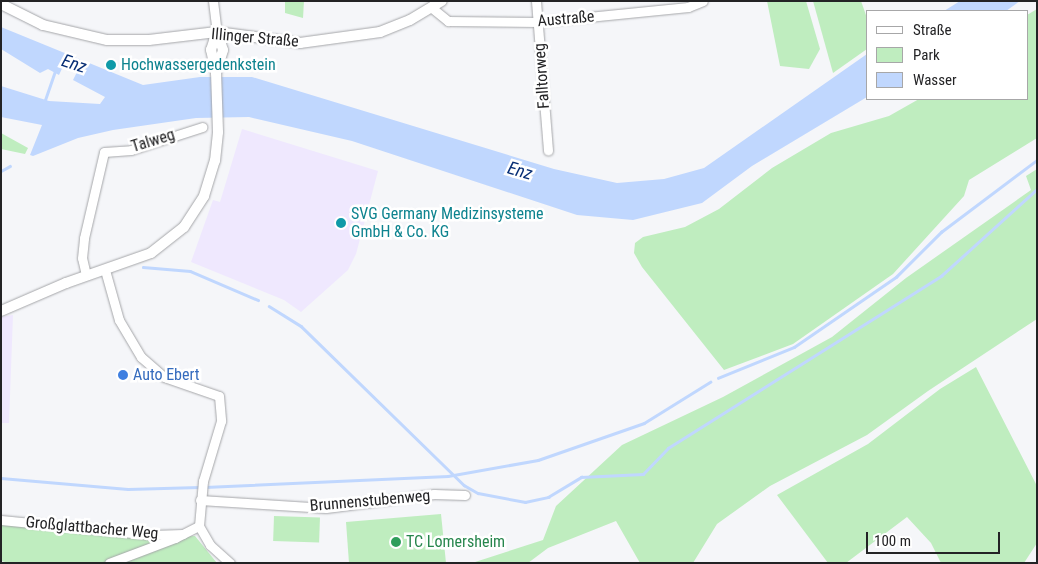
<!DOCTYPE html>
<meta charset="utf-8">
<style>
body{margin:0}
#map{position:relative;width:1038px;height:564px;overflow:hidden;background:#f5f6f9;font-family:"Roboto Condensed",sans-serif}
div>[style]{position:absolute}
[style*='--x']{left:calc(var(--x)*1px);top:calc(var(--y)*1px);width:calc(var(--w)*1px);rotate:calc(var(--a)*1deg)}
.industrial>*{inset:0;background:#efe8fe}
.green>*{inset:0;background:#bfedbf;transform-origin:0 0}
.water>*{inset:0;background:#c0d7fe}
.stream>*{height:2.5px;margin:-1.25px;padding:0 1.25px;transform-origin:1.25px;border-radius:1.25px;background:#c0d7fe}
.roads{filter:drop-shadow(0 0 1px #a5a6a9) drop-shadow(0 0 1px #a5a6a9)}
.minor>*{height:9px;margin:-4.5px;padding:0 4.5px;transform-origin:4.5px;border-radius:4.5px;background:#fff}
.tertiary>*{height:10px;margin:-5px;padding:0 5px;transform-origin:5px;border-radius:5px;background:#fff}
.dots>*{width:14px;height:14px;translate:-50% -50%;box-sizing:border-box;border:2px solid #fff;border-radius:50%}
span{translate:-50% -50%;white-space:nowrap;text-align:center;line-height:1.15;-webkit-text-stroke:5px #fff;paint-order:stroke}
.street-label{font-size:16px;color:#232325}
.culture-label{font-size:16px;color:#0d838f}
.left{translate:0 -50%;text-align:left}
.shop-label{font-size:16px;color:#366cbe}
.leisure-label{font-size:16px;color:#27864d}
.water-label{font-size:18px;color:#072e75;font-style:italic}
.frame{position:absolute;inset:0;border:2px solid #232325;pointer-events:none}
.legend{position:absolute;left:866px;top:10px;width:162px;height:90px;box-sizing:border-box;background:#fff;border:1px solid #a7a7a8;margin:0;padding:6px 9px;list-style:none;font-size:15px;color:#232325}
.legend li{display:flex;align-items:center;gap:10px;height:25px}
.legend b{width:25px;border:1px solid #a7a7a8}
.scale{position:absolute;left:866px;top:532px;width:134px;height:22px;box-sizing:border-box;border:2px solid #232325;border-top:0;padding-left:6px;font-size:15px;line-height:18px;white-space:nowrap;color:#232325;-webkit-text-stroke:4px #fff;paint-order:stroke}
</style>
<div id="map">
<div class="industrial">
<i style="clip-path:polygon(242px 129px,378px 171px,356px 254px,348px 270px,301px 312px,284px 300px,191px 262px,213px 200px,220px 202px)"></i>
<i style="clip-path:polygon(13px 315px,9px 423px,1px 423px,1px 317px)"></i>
</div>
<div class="green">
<i style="clip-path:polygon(285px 1px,304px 1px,303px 18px,285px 13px)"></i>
<i style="clip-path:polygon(767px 1px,806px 1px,820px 49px,809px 69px,780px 66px)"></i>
<i style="clip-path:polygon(813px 1px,861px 1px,867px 18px,867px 49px,833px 73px)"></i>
<i style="clip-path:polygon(1037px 9px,1037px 138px,969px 180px,964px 196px,893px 274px,793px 344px,724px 370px,642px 267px,634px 253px,635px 243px,643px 237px,685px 227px,719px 209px,772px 168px,831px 133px,889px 116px,919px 99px,1027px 99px,1027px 15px)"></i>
<i style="clip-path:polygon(1px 133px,28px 148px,25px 154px,1px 149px)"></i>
<i style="clip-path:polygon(1037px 169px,1037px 319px,928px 391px,867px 435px,770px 486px,717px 524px,693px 563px,640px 563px,616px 521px,548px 548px,528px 563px,472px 563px,543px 540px,556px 506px,622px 445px,723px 397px,832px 337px,906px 278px,1031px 190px,1026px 176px)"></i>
<i style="clip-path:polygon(976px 367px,1037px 486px,1037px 543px,1024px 563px,941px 563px,931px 543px,907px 517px,846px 563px,828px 563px,777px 495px,868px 444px,940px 389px)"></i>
<i style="clip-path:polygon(441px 514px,446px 563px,349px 563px,346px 522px)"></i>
<i style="left:274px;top:516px;width:46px;height:25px;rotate:2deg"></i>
<i style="clip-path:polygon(1px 524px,135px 538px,195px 536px,217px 563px,9px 563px,1px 561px)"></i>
</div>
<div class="water">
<i style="clip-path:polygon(960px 1px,1020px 1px,1006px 11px,944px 11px)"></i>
<i style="clip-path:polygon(1px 27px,143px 85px,200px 77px,252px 77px,554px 169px,617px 183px,664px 179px,704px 168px,867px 54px,867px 97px,752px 166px,702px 203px,633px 220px,577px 215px,352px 141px,249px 117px,196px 118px,113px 130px,78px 138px,33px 156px,30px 155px,42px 125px,1px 117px,1px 86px,49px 101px,100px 104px,105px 97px,73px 80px,80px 66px,66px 60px,59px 75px,48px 69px,40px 73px,1px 49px)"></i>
</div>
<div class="stream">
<i style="--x:44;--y:103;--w:34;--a:-71"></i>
<i style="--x:1;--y:171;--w:10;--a:-29"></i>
<i style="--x:143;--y:267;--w:47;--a:4.9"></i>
<i style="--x:190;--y:271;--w:74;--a:23.1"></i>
<i style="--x:269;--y:306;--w:38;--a:32"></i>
<i style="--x:301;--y:326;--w:228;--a:44.3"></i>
<i style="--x:464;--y:485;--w:16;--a:30"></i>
<i style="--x:478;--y:493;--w:48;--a:10.8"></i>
<i style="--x:525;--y:502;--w:24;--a:-12"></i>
<i style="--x:548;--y:497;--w:39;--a:-31"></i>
<i style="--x:581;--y:477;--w:62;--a:-2.8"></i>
<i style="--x:643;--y:474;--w:36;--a:-46"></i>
<i style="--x:668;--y:448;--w:323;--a:-32.2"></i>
<i style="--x:941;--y:276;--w:130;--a:-42.2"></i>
<i style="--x:718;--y:378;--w:82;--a:-22.2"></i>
<i style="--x:794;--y:347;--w:124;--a:-34.5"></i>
<i style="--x:896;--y:277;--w:64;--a:-45"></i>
<i style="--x:941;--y:232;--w:120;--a:-36.9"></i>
<i style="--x:1;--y:478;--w:127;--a:5"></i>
<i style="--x:128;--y:489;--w:71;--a:-1.6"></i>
<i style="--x:205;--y:487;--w:243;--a:-2.6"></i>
<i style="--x:448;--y:476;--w:91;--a:-10.1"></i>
<i style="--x:538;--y:460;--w:112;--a:-19.2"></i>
<i style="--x:644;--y:423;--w:78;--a:-31.8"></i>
</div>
<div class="roads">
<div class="minor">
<i style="--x:213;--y:1;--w:31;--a:83"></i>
<i style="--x:536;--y:1;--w:150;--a:85.4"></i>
<i style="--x:432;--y:8;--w:21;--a:39"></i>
<i style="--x:448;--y:21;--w:90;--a:0.6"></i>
<i style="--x:538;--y:22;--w:151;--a:-5.7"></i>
<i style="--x:688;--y:7;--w:16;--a:-22"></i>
<i style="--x:105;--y:270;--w:52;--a:74.4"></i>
<i style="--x:119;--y:320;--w:43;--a:59.3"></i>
<i style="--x:141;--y:357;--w:30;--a:41"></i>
<i style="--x:164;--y:377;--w:58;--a:19.1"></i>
<i style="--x:219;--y:396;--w:25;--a:85"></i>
<i style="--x:221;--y:421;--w:63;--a:106.7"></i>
<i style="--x:203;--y:481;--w:45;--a:95.1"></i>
<i style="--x:199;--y:526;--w:22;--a:60"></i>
<i style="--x:210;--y:545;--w:27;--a:42"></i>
<i style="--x:86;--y:275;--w:17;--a:-103"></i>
<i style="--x:82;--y:258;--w:20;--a:-84"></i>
<i style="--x:84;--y:238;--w:88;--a:-76.9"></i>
<i style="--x:104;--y:152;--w:27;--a:-4"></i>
<i style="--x:131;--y:150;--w:75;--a:-17.9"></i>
<i style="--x:200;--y:500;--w:126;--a:3.6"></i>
<i style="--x:326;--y:508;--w:109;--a:-7.4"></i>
<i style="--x:434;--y:494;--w:31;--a:2"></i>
<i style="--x:1;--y:520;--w:152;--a:5.7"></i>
<i style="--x:152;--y:535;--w:31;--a:-2"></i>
<i style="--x:109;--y:563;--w:71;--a:-20.7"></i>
<i style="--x:175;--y:538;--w:27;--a:-27"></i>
</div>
<div class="tertiary">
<i style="--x:1;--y:4;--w:47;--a:26.6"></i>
<i style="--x:43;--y:25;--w:66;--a:13.2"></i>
<i style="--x:107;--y:40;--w:42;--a:0"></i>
<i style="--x:149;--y:40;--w:68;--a:-6.7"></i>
<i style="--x:217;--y:32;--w:84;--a:7.5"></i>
<i style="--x:300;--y:43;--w:81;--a:-7.8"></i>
<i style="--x:380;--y:32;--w:32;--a:-22"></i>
<i style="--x:410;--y:20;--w:37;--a:-31"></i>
<i style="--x:216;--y:73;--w:24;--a:-73"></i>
<i style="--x:223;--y:50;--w:19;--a:-108"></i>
<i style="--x:1;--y:311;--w:71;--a:-23.3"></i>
<i style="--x:66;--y:283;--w:90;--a:-19.4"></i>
<i style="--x:151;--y:253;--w:42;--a:-38.2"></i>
<i style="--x:184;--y:227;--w:37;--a:-57"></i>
<i style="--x:204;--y:196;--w:37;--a:-73"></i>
<i style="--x:215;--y:161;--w:29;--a:-84"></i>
<i style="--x:218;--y:132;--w:59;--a:-91.9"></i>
<i style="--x:216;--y:73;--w:24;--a:-102"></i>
<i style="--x:211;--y:50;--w:19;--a:-72"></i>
</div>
</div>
<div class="dots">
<i style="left:111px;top:65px;background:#0f9aa8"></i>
<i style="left:341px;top:223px;background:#0f9aa8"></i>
<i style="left:123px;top:375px;background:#3f7fe0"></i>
<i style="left:396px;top:542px;background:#2e9e5b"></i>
</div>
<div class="street-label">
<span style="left:566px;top:19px;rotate:-5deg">Austraße</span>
<span style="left:255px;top:38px;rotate:5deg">Illinger Straße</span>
<span style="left:542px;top:76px;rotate:-94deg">Falltorweg</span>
<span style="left:153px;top:141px;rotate:-17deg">Talweg</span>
<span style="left:370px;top:501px;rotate:-5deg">Brunnenstubenweg</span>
<span style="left:92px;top:528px;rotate:5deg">Großglattbacher Weg</span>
</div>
<div class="culture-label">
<span class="left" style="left:121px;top:65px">Hochwassergedenkstein</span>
<span class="left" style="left:351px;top:223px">SVG Germany Medizinsysteme<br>GmbH &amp; Co. KG</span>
</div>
<div class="shop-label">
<span class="left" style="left:133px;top:375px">Auto Ebert</span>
</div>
<div class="leisure-label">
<span class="left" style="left:406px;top:542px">TC Lomersheim</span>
</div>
<div class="water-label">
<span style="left:74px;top:64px;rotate:18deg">Enz</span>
<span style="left:520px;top:171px;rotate:16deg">Enz</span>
</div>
<div class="frame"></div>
<ul class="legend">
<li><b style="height:6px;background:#fff"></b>Straße</li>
<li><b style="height:14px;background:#bfedbf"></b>Park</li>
<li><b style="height:14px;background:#c0d7fe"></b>Wasser</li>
</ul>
<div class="scale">100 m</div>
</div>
